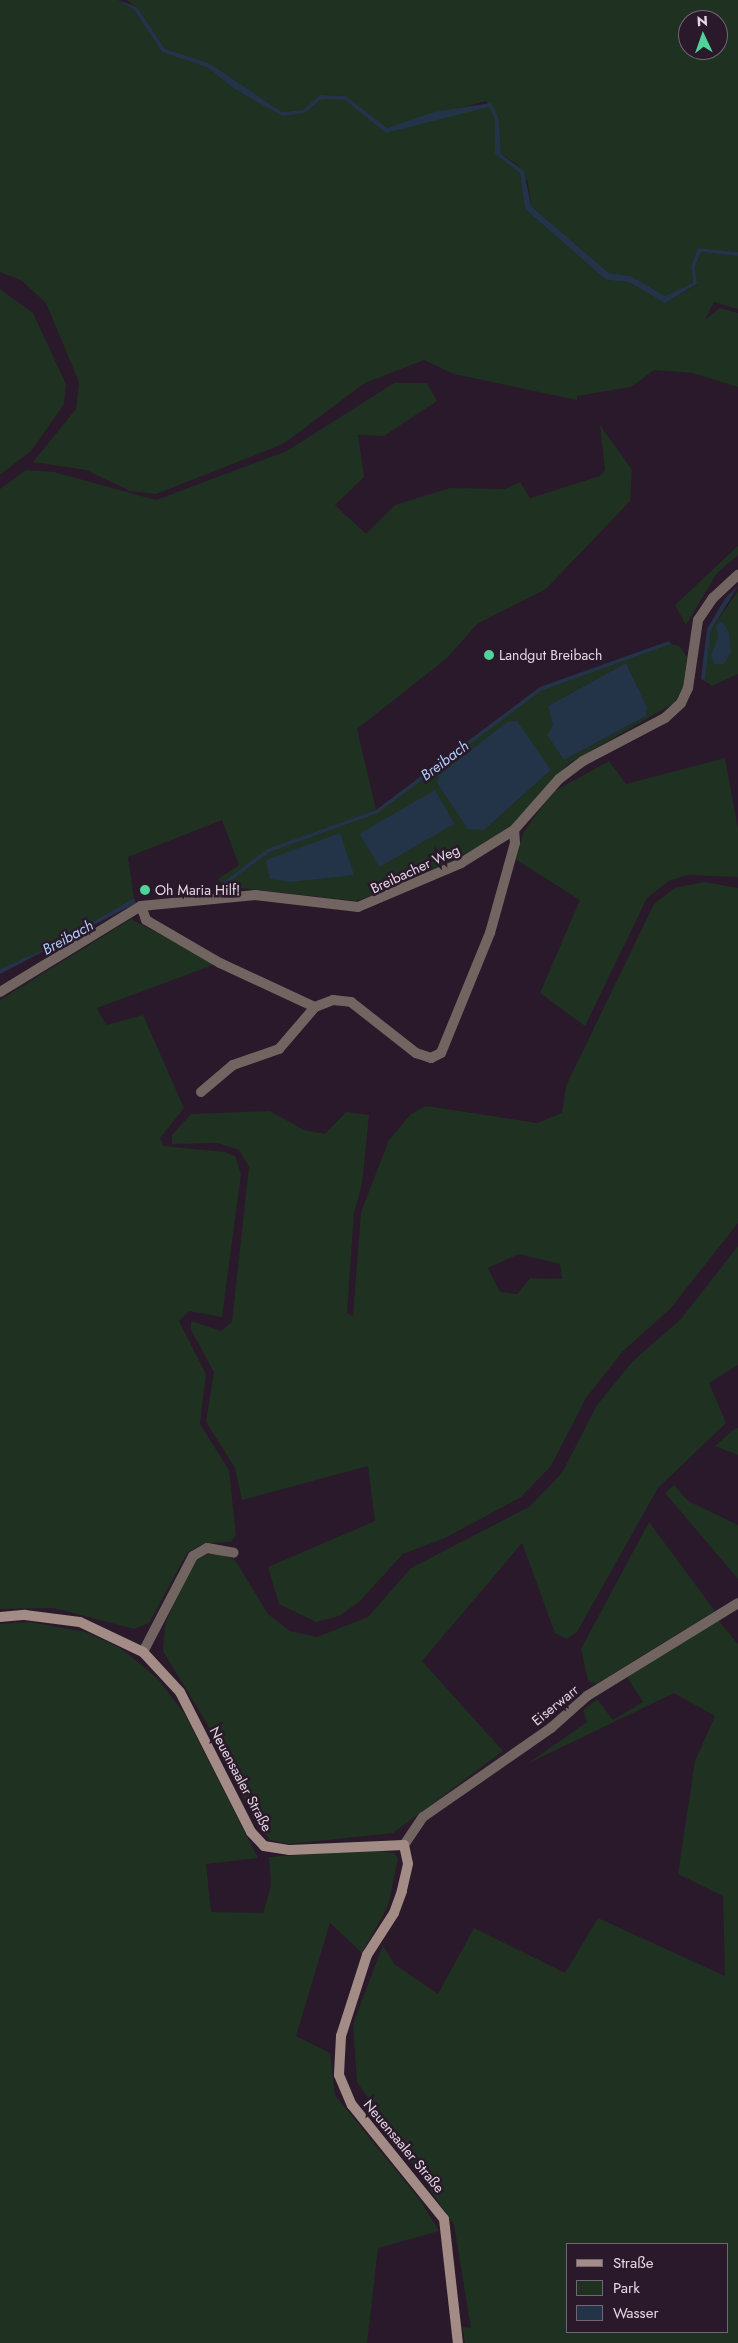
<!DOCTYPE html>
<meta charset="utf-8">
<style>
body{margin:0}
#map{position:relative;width:738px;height:2343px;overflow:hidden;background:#2a192a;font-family:Jost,sans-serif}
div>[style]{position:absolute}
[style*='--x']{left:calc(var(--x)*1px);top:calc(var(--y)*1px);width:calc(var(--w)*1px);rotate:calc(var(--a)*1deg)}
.green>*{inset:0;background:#1f3120}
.water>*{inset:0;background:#243448;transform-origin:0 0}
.street>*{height:10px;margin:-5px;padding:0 5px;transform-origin:5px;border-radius:5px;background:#726561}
.secondary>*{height:10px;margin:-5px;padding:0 5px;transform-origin:5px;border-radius:5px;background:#a28c85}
.dots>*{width:14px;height:14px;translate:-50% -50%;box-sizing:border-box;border:2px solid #2a192a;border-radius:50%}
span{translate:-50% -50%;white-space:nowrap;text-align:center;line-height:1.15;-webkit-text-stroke:5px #2a192a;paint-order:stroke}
.poi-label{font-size:14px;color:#e3d7e2}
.left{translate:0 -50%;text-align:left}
.street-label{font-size:14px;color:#e3d7e2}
.water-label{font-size:15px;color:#aacef9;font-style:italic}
.legend{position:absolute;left:566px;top:2243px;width:162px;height:90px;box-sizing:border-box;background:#2a192a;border:1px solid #746574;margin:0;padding:6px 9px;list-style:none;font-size:15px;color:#e3d7e2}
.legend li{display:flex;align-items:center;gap:10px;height:25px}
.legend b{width:25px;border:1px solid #746574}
.north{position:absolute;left:678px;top:10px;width:50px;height:50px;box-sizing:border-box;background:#2a192a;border:1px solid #746574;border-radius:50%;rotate:357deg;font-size:14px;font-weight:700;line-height:20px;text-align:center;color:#e3d7e2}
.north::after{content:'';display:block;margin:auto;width:18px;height:22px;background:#4fd399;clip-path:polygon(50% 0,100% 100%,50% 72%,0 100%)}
</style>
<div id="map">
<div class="green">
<i style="clip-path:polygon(0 0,118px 0,134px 10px,162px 52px,207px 67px,233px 88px,282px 115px,305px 113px,322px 99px,345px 100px,387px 132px,436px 117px,489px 107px,495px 119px,495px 154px,520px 173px,525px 209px,606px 280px,629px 282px,665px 303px,697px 285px,695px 267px,701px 252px,738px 256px,738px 309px,714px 302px,705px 320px,720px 308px,738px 313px,738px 387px,693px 373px,654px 370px,631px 387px,577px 396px,577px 400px,454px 374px,424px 360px,365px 383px,283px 444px,156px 494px,130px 491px,86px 470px,33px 462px,76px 409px,79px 382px,46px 303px,21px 280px,0 272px)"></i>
<i style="clip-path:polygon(evenodd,126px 0,738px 0,738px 252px,698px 248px,691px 266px,693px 283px,665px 296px,631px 276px,609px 273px,531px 206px,528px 182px,518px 165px,501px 154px,499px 119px,486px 101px,387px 128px,346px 96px,321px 95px,303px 110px,282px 112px,209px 63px,165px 49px,137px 7px,126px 0,688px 20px,718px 20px,718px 50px,688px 50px,688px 20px)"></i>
<i style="clip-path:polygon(0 289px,33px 313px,66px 384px,64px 404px,32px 450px,0 475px)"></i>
<i style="clip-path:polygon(394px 383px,427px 383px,437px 401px,384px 436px,358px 435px,364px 477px,335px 505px,366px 534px,395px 505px,450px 488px,505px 489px,520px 482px,530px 498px,600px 476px,605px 470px,600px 425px,632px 470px,630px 501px,546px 589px,477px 624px,447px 658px,357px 729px,376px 810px,268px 849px,221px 884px,218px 879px,239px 865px,222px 820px,128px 857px,134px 898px,45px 949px,0 969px,0 489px,26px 470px,54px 472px,156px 500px,287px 451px)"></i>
<i style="clip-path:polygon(738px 546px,738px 555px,717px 573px,686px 625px,675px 605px)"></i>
<i style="clip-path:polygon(738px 591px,738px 674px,712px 686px,705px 681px,711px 630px)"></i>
<i style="clip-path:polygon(evenodd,671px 644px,679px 646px,687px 657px,683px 688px,674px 703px,568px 764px,513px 824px,475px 849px,412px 881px,356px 901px,224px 886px,270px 852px,378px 813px,541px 691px,671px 644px,626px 663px,647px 707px,646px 716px,564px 760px,548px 706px,626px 663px,671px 644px,551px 770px,484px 830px,468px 828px,437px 783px,551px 770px)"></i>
<i style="clip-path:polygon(725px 758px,738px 829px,738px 877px,687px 875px,669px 881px,647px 898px,585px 1026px,540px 993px,580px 900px,515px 859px,524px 831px,553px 792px,609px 761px,626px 784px)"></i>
<i style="clip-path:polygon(evenodd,704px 882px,738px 888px,738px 1223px,670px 1309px,623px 1351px,586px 1398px,551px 1466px,521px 1497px,445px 1538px,403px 1554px,359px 1602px,339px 1616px,316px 1622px,279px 1604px,268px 1567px,375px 1521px,368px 1466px,242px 1500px,235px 1468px,206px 1422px,214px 1372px,191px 1330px,191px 1321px,221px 1331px,232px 1322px,249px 1167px,239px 1150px,217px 1143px,172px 1144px,172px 1135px,191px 1114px,270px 1111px,304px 1130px,325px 1134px,346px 1112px,369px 1115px,362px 1184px,354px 1213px,347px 1313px,353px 1316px,361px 1212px,389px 1140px,411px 1114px,426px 1106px,537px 1123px,562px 1113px,566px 1086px,654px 904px,675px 888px,704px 882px,519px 1254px,560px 1264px,562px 1279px,530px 1278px,517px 1294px,500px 1292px,488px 1268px,519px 1254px)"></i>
<i style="clip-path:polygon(131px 919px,216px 964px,97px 1008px,106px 1025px,143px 1015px,184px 1108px,160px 1138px,164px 1146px,225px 1152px,235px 1156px,241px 1174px,222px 1317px,189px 1311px,179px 1321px,206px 1374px,200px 1424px,229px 1470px,236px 1535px,231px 1542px,205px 1543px,187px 1553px,149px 1623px,134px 1629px,54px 1608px,0 1609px,0 1000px)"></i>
<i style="clip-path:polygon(738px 1246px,738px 1365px,709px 1383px,726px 1423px,658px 1488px,577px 1632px,567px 1639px,555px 1633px,522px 1543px,422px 1661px,503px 1751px,393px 1833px,289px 1844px,270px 1840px,258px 1826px,206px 1722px,163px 1651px,165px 1624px,191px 1566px,203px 1555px,217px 1553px,235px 1560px,268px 1614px,290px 1631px,317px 1637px,368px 1617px,411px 1568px,529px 1507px,562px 1473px,597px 1405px,633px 1361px,681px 1319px)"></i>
<i style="clip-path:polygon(738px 1428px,738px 1455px,715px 1446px,733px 1430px)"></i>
<i style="clip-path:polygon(674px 1485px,688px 1501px,738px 1525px,738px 1579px,665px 1493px)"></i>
<i style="clip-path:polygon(649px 1522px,715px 1611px,596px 1684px,588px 1681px,581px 1649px)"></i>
<i style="clip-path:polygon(evenodd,717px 1619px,738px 1644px,738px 2343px,465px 2343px,462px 2327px,471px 2328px,454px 2225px,357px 2082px,353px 2024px,383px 1945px,394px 1964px,438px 1994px,474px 1928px,565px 1973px,598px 1918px,725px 1976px,723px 1896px,678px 1874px,695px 1761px,715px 1716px,674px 1693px,527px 1764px,587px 1722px,583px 1710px,597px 1699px,613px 1720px,643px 1702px,627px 1677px,717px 1619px,567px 2244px,727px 2244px,727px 2332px,567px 2332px,567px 2244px)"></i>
<i style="clip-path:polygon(30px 1622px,86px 1632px,122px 1649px,157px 1678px,184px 1713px,258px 1858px,206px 1864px,211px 1912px,263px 1913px,271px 1886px,269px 1857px,371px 1849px,394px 1853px,398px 1858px,388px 1906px,362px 1953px,330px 1923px,296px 2036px,330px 2053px,335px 2095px,420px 2200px,439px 2231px,378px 2248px,367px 2343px,0 2343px,0 1624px)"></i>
</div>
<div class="water">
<i style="clip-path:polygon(118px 0,137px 7px,165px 49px,209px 63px,282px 112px,303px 110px,320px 95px,346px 96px,387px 128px,434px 112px,491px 103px,499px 119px,501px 154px,524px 171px,531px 206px,609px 273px,631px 276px,665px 296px,693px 283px,691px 266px,698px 248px,738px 252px,738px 256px,701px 252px,695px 267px,697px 284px,665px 303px,629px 282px,606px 280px,525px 209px,520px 173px,495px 154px,495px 119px,489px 107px,386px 133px,345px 100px,322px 99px,305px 113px,282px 116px,233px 88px,207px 67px,162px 52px,134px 10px)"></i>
<i style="clip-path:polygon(738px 586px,711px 630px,705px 681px,701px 679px,707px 629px,726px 597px)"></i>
<i style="clip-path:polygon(722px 621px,729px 632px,731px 653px,724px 664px,714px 664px,711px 655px,718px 638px,716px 625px)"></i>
<i style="clip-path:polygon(669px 641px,671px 644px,541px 691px,378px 813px,270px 852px,224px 886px,221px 884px,267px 849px,376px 810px,540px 687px)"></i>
<i style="clip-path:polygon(626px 663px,647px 707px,646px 716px,564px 760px,547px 735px,553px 725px,548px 706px)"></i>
<i style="clip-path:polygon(517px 721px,551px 770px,484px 830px,468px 829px,437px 783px,439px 775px,507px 722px)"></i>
<i style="left:435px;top:790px;width:39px;height:87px;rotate:60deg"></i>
<i style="clip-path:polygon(340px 833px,354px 875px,290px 882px,270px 879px,266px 860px)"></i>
<i style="clip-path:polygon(134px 898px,136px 903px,0 974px,0 969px,45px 949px)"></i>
</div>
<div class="street">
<i style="--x:141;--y:906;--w:15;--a:70"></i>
<i style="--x:146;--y:920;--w:86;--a:30.2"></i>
<i style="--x:220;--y:963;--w:105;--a:24.9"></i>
<i style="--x:0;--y:992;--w:165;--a:-31.4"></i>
<i style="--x:141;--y:906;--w:115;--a:-5.5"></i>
<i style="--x:255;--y:895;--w:104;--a:6.6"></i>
<i style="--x:358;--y:907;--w:112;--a:-23.1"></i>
<i style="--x:461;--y:863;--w:62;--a:-31.9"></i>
<i style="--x:514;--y:830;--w:68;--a:-48.6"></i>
<i style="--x:559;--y:779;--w:30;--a:-37"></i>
<i style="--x:583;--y:761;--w:93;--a:-27.7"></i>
<i style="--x:665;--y:718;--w:22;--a:-43"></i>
<i style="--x:681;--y:703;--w:17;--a:-65"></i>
<i style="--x:688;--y:688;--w:69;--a:-81.6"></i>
<i style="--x:698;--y:620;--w:27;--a:-56"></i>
<i style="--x:713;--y:598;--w:34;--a:-43"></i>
<i style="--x:201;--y:1092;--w:42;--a:-40.2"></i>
<i style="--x:233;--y:1065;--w:49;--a:-19.2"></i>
<i style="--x:279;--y:1049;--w:55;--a:-49.4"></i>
<i style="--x:315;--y:1007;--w:19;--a:-21"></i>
<i style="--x:333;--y:1000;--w:18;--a:6"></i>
<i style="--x:351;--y:1002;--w:83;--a:38.1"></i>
<i style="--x:416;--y:1053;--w:16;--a:18"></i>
<i style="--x:431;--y:1058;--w:11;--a:-27"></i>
<i style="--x:441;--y:1053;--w:130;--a:-67.8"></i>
<i style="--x:490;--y:933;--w:93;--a:-74.5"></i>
<i style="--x:515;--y:843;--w:13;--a:-94"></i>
<i style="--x:143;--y:1652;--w:108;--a:-62.5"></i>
<i style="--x:193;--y:1556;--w:16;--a:-30"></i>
<i style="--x:207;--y:1548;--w:27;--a:10"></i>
<i style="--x:404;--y:1845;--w:34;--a:-56"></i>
<i style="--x:423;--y:1817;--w:156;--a:-34.8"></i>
<i style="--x:551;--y:1728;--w:48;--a:-41.6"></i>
<i style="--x:587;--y:1696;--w:177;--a:-31.6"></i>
</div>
<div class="secondary">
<i style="--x:0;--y:1617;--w:25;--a:-5"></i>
<i style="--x:25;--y:1615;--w:55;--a:7.3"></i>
<i style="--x:80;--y:1622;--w:70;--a:25.5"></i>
<i style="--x:143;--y:1652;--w:54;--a:47.2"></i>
<i style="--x:180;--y:1692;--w:157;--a:63.1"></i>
<i style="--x:251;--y:1832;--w:19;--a:47"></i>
<i style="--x:264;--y:1846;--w:26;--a:9"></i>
<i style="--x:290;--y:1850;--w:114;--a:-2.5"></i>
<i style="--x:404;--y:1845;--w:19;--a:78"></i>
<i style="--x:408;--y:1864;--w:28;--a:103"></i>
<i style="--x:402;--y:1891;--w:23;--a:110"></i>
<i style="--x:394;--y:1913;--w:50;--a:122.7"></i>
<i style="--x:367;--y:1955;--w:85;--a:107.8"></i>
<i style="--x:341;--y:2036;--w:39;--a:93"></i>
<i style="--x:339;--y:2075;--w:33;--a:67"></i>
<i style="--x:352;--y:2105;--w:146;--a:51.1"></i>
<i style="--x:444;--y:2219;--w:125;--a:83.6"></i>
</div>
<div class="dots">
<i style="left:489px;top:655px;background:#4fd399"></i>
<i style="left:145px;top:890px;background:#4fd399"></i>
</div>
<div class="poi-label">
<span class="left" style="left:499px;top:655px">Landgut Breibach</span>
<span class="left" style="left:155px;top:890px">Oh Maria Hilf!</span>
</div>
<div class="street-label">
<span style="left:415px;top:869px;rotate:-25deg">Breibacher Weg</span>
<span style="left:555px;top:1705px;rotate:-39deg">Eiserwarr</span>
<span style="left:241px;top:1779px;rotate:62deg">Neuensaaler Straße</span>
<span style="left:404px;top:2146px;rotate:50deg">Neuensaaler Straße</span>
</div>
<div class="water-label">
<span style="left:445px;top:761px;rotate:-37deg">Breibach</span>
<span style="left:68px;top:938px;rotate:-29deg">Breibach</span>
</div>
<ul class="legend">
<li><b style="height:6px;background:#a28c85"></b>Straße</li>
<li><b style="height:14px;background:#1f3120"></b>Park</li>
<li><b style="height:14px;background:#243448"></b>Wasser</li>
</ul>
<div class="north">N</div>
</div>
